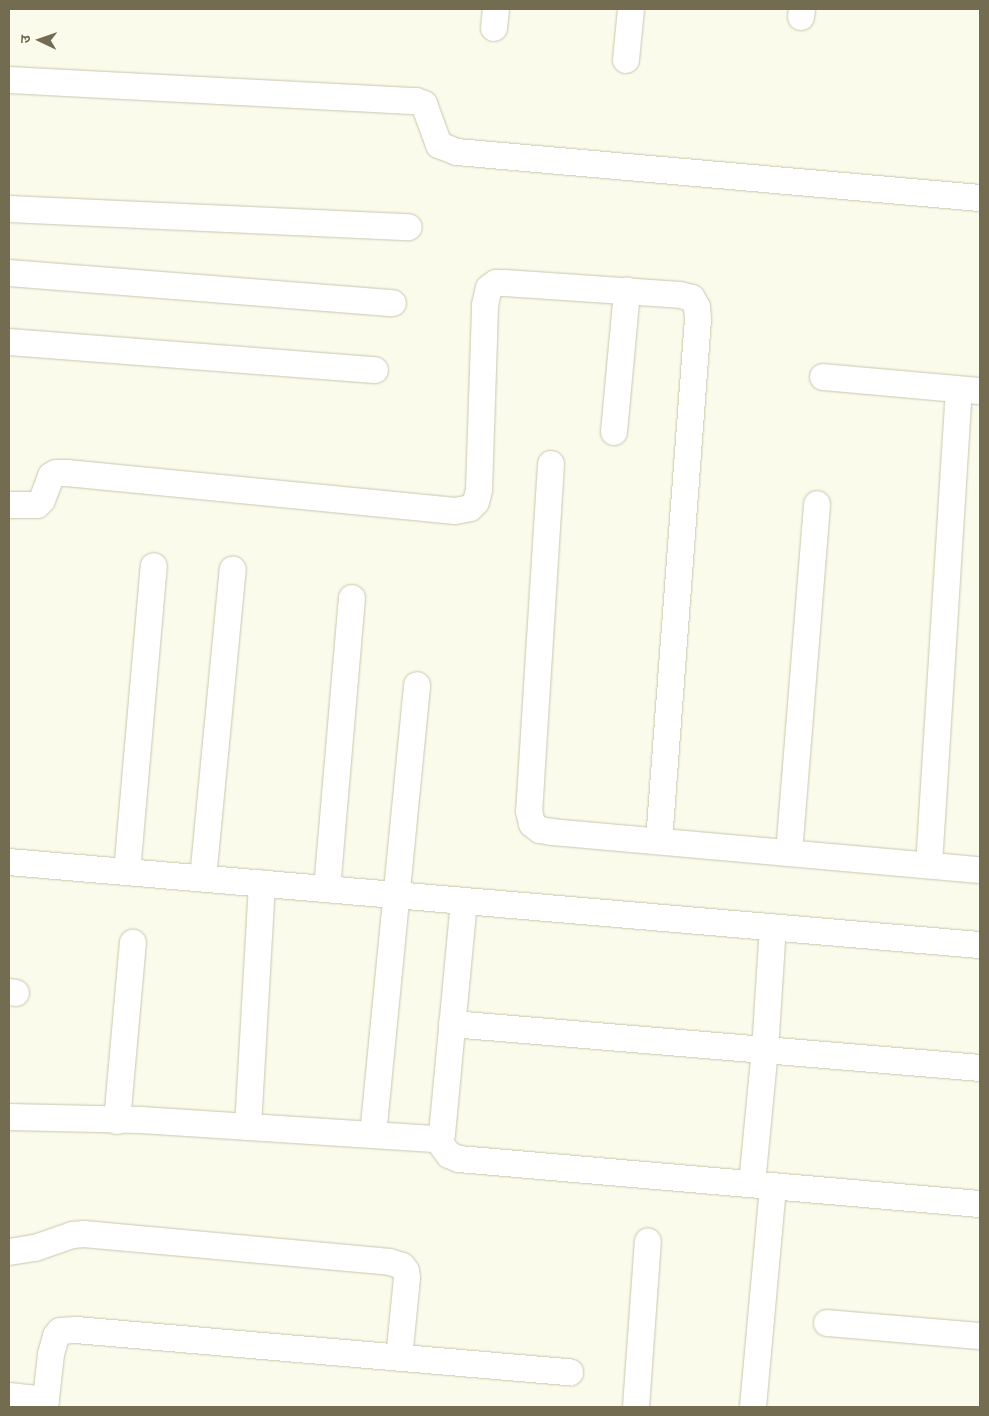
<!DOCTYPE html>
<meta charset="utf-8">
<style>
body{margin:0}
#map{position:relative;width:989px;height:1416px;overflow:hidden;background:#fafbeb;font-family:"Archivo Narrow","Noto Sans Devanagari",sans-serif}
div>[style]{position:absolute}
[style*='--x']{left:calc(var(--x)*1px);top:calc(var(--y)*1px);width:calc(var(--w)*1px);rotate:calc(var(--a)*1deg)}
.roads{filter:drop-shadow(0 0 1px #cac6af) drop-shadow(0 0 1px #cac6af)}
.minor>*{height:26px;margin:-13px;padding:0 13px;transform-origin:13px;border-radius:13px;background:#fff}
span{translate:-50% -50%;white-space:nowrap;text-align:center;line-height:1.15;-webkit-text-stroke:4px #fdfef1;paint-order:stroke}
.frame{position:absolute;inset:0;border:10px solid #746c50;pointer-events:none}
.north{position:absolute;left:15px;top:15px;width:50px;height:50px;-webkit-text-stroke:4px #fdfef1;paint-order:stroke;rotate:273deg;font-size:14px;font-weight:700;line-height:20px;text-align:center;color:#746c50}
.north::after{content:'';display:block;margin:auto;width:18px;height:22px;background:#746c50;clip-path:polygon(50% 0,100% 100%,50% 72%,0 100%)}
</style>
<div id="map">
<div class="roads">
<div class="minor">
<i style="--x:801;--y:17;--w:8;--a:-83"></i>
<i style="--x:494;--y:28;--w:19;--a:-84"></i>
<i style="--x:626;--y:60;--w:51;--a:-84.4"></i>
<i style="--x:9;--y:80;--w:408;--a:3"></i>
<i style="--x:416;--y:101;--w:9;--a:21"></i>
<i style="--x:424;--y:104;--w:44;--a:69.9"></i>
<i style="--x:439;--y:145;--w:19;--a:21"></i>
<i style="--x:457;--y:152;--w:525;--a:5.03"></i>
<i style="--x:9;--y:209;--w:400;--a:2.6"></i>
<i style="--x:9;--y:273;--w:385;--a:4.5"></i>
<i style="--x:9;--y:342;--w:367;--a:4.4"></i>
<i style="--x:823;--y:377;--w:158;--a:5.1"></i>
<i style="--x:614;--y:432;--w:142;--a:-84.7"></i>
<i style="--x:551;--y:464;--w:348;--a:93.6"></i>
<i style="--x:529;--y:811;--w:13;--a:77"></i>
<i style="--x:532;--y:824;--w:10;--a:37"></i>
<i style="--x:540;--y:830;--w:12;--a:9"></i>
<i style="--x:552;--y:832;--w:430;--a:5.1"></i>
<i style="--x:9;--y:505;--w:28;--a:0"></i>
<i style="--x:37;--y:505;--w:7;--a:-45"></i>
<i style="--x:42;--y:500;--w:26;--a:-69"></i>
<i style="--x:51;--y:476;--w:6;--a:-31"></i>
<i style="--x:56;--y:473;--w:11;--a:0"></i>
<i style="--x:67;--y:473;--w:390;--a:5.6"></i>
<i style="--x:455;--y:511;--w:15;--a:-11"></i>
<i style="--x:470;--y:508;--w:8;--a:-45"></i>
<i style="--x:476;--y:502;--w:12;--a:-76"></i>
<i style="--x:479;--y:490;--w:185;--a:-88.1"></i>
<i style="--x:485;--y:305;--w:17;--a:-77"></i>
<i style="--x:489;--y:288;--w:9;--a:-36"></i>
<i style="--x:496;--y:283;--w:9;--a:0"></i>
<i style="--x:505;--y:283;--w:175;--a:3.9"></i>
<i style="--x:680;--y:295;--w:12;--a:14"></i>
<i style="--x:692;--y:298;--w:10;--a:61"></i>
<i style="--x:697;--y:307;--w:12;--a:85"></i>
<i style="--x:698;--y:319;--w:523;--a:94.27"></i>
<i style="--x:789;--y:853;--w:350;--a:-85.4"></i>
<i style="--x:9;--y:862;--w:975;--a:4.89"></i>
<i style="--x:929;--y:865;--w:476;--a:-86.4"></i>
<i style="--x:127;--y:872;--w:307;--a:-85"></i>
<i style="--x:203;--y:878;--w:310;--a:-84.5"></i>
<i style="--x:327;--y:889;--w:292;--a:-85.1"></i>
<i style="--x:9;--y:992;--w:7;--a:8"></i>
<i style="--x:452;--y:1024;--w:530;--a:4.76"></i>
<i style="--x:9;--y:1117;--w:132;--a:1.3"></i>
<i style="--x:141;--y:1120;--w:297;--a:3.7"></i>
<i style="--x:437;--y:1139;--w:7;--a:-45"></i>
<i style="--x:442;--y:1134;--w:234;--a:-84.6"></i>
<i style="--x:117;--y:1121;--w:179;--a:-84.9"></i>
<i style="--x:248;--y:1127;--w:244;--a:-86.7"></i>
<i style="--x:373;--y:1135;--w:452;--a:-84.4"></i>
<i style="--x:437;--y:1139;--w:20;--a:53"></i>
<i style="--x:449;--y:1155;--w:11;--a:22"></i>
<i style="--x:459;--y:1159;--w:523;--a:4.94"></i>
<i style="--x:752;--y:1184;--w:135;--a:-84.5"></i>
<i style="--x:765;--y:1050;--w:123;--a:-86.3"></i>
<i style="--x:9;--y:1252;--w:26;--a:-9"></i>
<i style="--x:35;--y:1248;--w:39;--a:-19"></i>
<i style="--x:72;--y:1235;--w:12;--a:-5"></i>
<i style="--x:84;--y:1234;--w:307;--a:5.2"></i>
<i style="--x:390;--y:1262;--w:13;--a:18"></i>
<i style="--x:402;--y:1266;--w:6;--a:51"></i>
<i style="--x:406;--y:1271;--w:7;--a:82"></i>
<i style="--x:407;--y:1278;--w:80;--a:95.7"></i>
<i style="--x:827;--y:1323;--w:154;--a:4.9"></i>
<i style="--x:9;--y:1396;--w:37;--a:6"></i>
<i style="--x:45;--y:1407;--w:53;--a:-83.5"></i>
<i style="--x:51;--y:1354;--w:19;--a:-74"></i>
<i style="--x:56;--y:1336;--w:6;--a:-51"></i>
<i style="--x:60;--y:1331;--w:16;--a:-4"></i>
<i style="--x:76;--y:1330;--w:496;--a:4.9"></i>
<i style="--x:636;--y:1407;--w:166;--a:-85.9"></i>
<i style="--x:753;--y:1407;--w:222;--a:-84.8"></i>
</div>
</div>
<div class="frame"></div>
<div class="north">उ</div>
</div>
